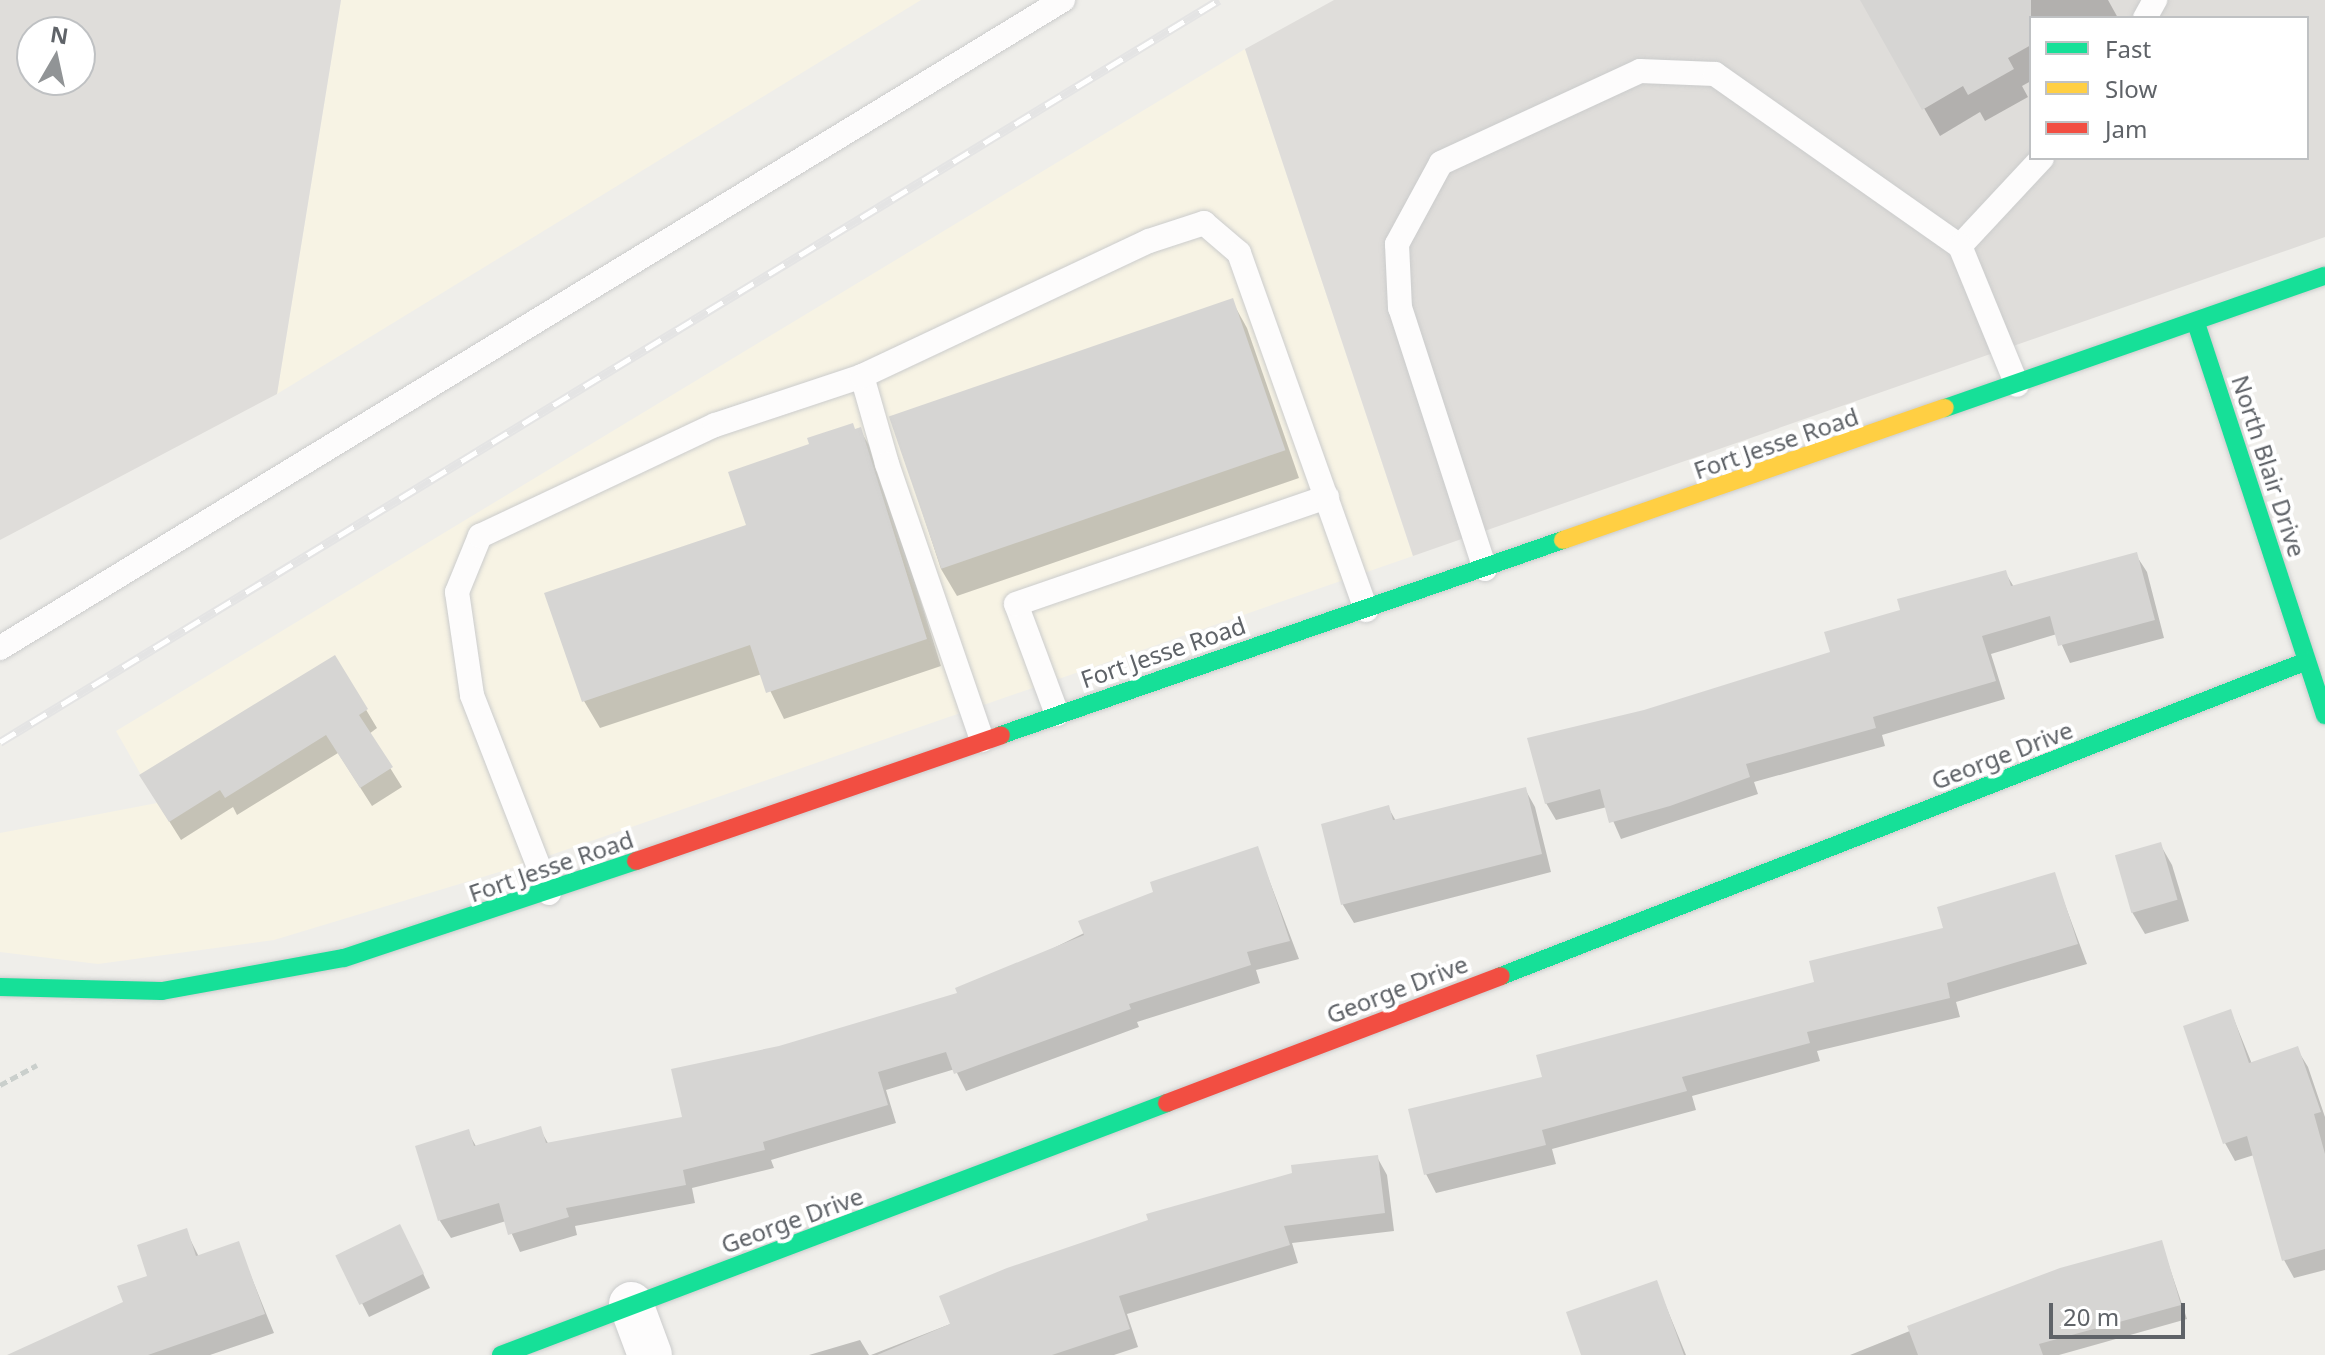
<!DOCTYPE html>
<style>
body{margin:0}
#map{position:relative;width:2325px;height:1355px;overflow:hidden;background:#efeeea;font-family:"Noto Sans",sans-serif}
div>[style]{position:absolute}
[style*='--x']{left:calc(var(--x)*1px);top:calc(var(--y)*1px);width:calc(var(--w)*1px);rotate:calc(var(--a)*1deg)}
.commercial>*{inset:0;background:#f7f3e4}
.industrial>*{inset:0;background:#dfddda}
.shadow>*{inset:0;background:#0003}
.building>*{inset:0;background:#d6d5d3;transform-origin:0 0}
.path>*{height:5px;margin-top:-2.5px;transform-origin:0;background:repeating-linear-gradient(90deg,#cacfcc 0 8px,transparent 0 12px)}
.roads{filter:drop-shadow(0 0 2px #cbcccc) drop-shadow(0 0 2px #cbcccc)}
.lane>*{height:24px;margin:-12px;padding:0 12px;transform-origin:12px;border-radius:12px;background:#fdfcfc}
.street>*{height:44px;margin:-22px;padding:0 22px;transform-origin:22px;border-radius:22px;background:#fdfcfc}
.fast>*{height:18px;margin:-9px;padding:0 9px;transform-origin:9px;border-radius:9px;background:#16e098}
.slow>*{height:18px;margin:-9px;padding:0 9px;transform-origin:9px;border-radius:9px;background:#ffcf43}
.jam>*{height:18px;margin:-9px;padding:0 9px;transform-origin:9px;border-radius:9px;background:#f24e42}
.rail>*{height:9px;margin-top:-4.5px;transform-origin:0;background:repeating-linear-gradient(90deg,#fff 0 18px,#e4e4e4 0 36px);box-sizing:border-box;border-block:2px solid #e4e4e4}
span{translate:-50% -50%;white-space:nowrap;text-align:center;line-height:1.15;-webkit-text-stroke:8px #fff;paint-order:stroke}
.street-label{font-size:24px;color:#5f6368}
.legend{position:absolute;left:2029px;top:16px;width:280px;height:144px;box-sizing:border-box;background:#fff;border:2px solid #bfc1c3;margin:0;padding:10px 14px;list-style:none;font-size:24px;color:#5f6368}
.legend li{display:flex;align-items:center;gap:16px;height:40px}
.legend b{width:40px;border:2px solid #bfc1c3}
.north{position:absolute;left:16px;top:16px;width:80px;height:80px;box-sizing:border-box;background:#fff;border:2px solid #bfc1c3;border-radius:50%;rotate:9deg;font-size:22px;font-weight:700;line-height:32px;text-align:center;color:#5f6368}
.north::after{content:'';display:block;margin:auto;width:28px;height:36px;background:#919496;clip-path:polygon(50% 0,100% 100%,50% 72%,0 100%)}
.scale{position:absolute;left:2049px;top:1303px;width:136px;height:36px;box-sizing:border-box;border:4px solid #5f6368;border-top:0;padding-left:10px;font-size:24px;line-height:28px;white-space:nowrap;color:#5f6368;-webkit-text-stroke:6px #fff;paint-order:stroke}
</style>
<div id="map">
<div class="commercial">
<i style="clip-path:polygon(341px 0,921px 0,277px 394px)"></i>
<i style="clip-path:polygon(1245px 49px,1413px 556px,522px 865px,274px 940px,98px 964px,0 952px,0 833px,157px 803px,116px 731px)"></i>
</div>
<div class="industrial">
<i style="clip-path:polygon(evenodd,0 0,341px 0,277px 394px,0 540px,0 0,32px 32px,80px 32px,80px 80px,32px 80px,32px 32px)"></i>
<i style="clip-path:polygon(evenodd,1334px 0,2325px 0,2325px 237px,1413px 556px,1245px 49px,1334px 0,2031px 18px,2307px 18px,2307px 158px,2031px 158px,2031px 18px)"></i>
</div>
<div class="shadow">
<i style="clip-path:polygon(1862px 0,2108px 0,2118px 18px,2031px 18px,2031px 81px,2022px 86px,2028px 97px,1985px 121px,1980px 112px,1940px 136px)"></i>
<i style="clip-path:polygon(1232px 301px,1247px 328px,1299px 478px,957px 596px,941px 569px,892px 419px)"></i>
<i style="clip-path:polygon(860px 430px,876px 457px,941px 666px,784px 719px,762px 674px,600px 728px,584px 701px,547px 595px,748px 526px)"></i>
<i style="clip-path:polygon(2136px 555px,2147px 572px,2164px 638px,2070px 663px,2057px 634px,1991px 654px,2005px 699px,1882px 735px,1885px 746px,1754px 782px,1758px 794px,1621px 839px,1607px 807px,1556px 820px,1546px 803px,1645px 712px,1832px 653px,1903px 611px,2005px 572px,2014px 587px)"></i>
<i style="clip-path:polygon(335px 658px,377px 728px,369px 734px,402px 787px,372px 806px,338px 753px,237px 815px,233px 807px,181px 840px,152px 794px)"></i>
<i style="clip-path:polygon(1525px 789px,1535px 807px,1551px 872px,1354px 923px,1343px 905px,1323px 825px,1388px 807px,1396px 821px)"></i>
<i style="clip-path:polygon(2160px 844px,2172px 865px,2189px 921px,2145px 934px,2132px 912px,2117px 856px)"></i>
<i style="clip-path:polygon(1257px 848px,1299px 959px,1256px 970px,1260px 983px,1137px 1022px,1139px 1027px,966px 1091px,955px 1069px,886px 1090px,896px 1123px,771px 1160px,774px 1168px,692px 1188px,695px 1203px,575px 1226px,577px 1235px,520px 1252px,506px 1221px,451px 1238px,440px 1221px,418px 1147px,468px 1132px,477px 1148px,540px 1129px,549px 1145px,685px 1119px,779px 1048px,960px 994px)"></i>
<i style="clip-path:polygon(2054px 875px,2087px 964px,1956px 1002px,1960px 1017px,1817px 1051px,1820px 1061px,1692px 1096px,1696px 1110px,1552px 1149px,1556px 1164px,1436px 1193px,1426px 1174px,1544px 1078px,1816px 983px,1946px 929px)"></i>
<i style="clip-path:polygon(2231px 1012px,2252px 1064px,2297px 1049px,2308px 1067px,2325px 1117px,2325px 1270px,2294px 1278px,2284px 1260px,2254px 1155px,2235px 1161px,2225px 1143px)"></i>
<i style="clip-path:polygon(1377px 1157px,1387px 1175px,1394px 1231px,1292px 1243px,1298px 1263px,1127px 1314px,1138px 1347px,1114px 1355px,871px 1355px)"></i>
<i style="clip-path:polygon(186px 1231px,199px 1257px,238px 1244px,274px 1333px,210px 1355px,12px 1355px,125px 1304px)"></i>
<i style="clip-path:polygon(407px 1240px,430px 1288px,369px 1317px,338px 1256px)"></i>
<i style="clip-path:polygon(2161px 1242px,2187px 1319px,2059px 1355px,1850px 1355px,2061px 1270px)"></i>
<i style="clip-path:polygon(1656px 1282px,1686px 1355px,1582px 1355px)"></i>
<i style="clip-path:polygon(860px 1340px,869px 1355px,809px 1355px)"></i>
</div>
<div class="building">
<i style="clip-path:polygon(1860px 0,2031px 0,2031px 45px,2008px 58px,2014px 69px,1968px 95px,1963px 86px,1922px 110px)"></i>
<i style="left:1233px;top:298px;width:161px;height:364px;rotate:71deg"></i>
<i style="clip-path:polygon(853px 423px,855px 429px,861px 427px,927px 639px,766px 693px,750px 645px,582px 702px,544px 593px,746px 525px,728px 472px,809px 444px,807px 438px)"></i>
<i style="clip-path:polygon(2137px 552px,2155px 620px,2058px 646px,2050px 616px,1982px 636px,1996px 681px,1873px 717px,1876px 728px,1746px 764px,1750px 777px,1670px 806px,1609px 823px,1600px 789px,1545px 804px,1527px 738px,1644px 710px,1830px 652px,1824px 632px,1900px 610px,1897px 599px,2006px 570px,2011px 586px)"></i>
<i style="clip-path:polygon(335px 655px,368px 709px,359px 715px,393px 767px,360px 788px,326px 735px,225px 798px,220px 790px,169px 822px,139px 775px)"></i>
<i style="clip-path:polygon(1526px 787px,1542px 854px,1341px 905px,1321px 824px,1389px 805px,1393px 820px)"></i>
<i style="left:2161px;top:842px;width:60px;height:48px;rotate:74deg"></i>
<i style="clip-path:polygon(1258px 846px,1290px 941px,1247px 952px,1251px 965px,1129px 1004px,1131px 1009px,954px 1074px,946px 1052px,878px 1072px,888px 1105px,763px 1142px,765px 1150px,683px 1170px,686px 1185px,566px 1208px,569px 1217px,508px 1235px,499px 1203px,438px 1221px,415px 1146px,469px 1129px,474px 1146px,541px 1126px,546px 1143px,682px 1117px,671px 1069px,779px 1046px,957px 993px,955px 988px,1084px 935px,1078px 921px,1153px 892px,1150px 882px)"></i>
<i style="clip-path:polygon(2055px 872px,2078px 944px,1947px 983px,1950px 998px,1807px 1032px,1810px 1043px,1682px 1077px,1687px 1091px,1542px 1130px,1546px 1145px,1424px 1175px,1408px 1109px,1542px 1077px,1536px 1055px,1814px 982px,1809px 961px,1943px 928px,1937px 907px)"></i>
<i style="clip-path:polygon(2231px 1009px,2249px 1063px,2298px 1046px,2321px 1112px,2314px 1114px,2325px 1154px,2325px 1249px,2282px 1261px,2247px 1136px,2223px 1144px,2183px 1026px)"></i>
<i style="clip-path:polygon(1378px 1155px,1385px 1213px,1284px 1226px,1290px 1245px,1119px 1296px,1130px 1329px,1052px 1355px,877px 1355px,950px 1324px,939px 1296px,1007px 1268px,1148px 1220px,1146px 1214px,1292px 1173px,1291px 1165px)"></i>
<i style="left:400px;top:1224px;width:55px;height:72px;rotate:64deg"></i>
<i style="clip-path:polygon(187px 1228px,196px 1256px,239px 1241px,265px 1314px,148px 1355px,7px 1355px,123px 1302px,117px 1286px,147px 1276px,137px 1245px)"></i>
<i style="clip-path:polygon(2162px 1240px,2181px 1305px,2039px 1344px,2043px 1355px,1918px 1355px,1907px 1326px,2060px 1268px)"></i>
<i style="clip-path:polygon(1657px 1280px,1684px 1355px,1581px 1355px,1566px 1312px)"></i>
</div>
<div class="path">
<i style="--x:0;--y:1085;--w:42;--a:-28.4"></i>
</div>
<div class="roads">
<div class="lane">
<i style="--x:2145;--y:18;--w:21;--a:-61"></i>
<i style="--x:1960;--y:246;--w:120;--a:-47"></i>
<i style="--x:862;--y:376;--w:91;--a:74.1"></i>
<i style="--x:887;--y:464;--w:292;--a:71"></i>
<i style="--x:1485;--y:569;--w:274;--a:-108"></i>
<i style="--x:1400;--y:308;--w:64;--a:-92.7"></i>
<i style="--x:1397;--y:244;--w:92;--a:-61.5"></i>
<i style="--x:1441;--y:163;--w:219;--a:-24.8"></i>
<i style="--x:1640;--y:71;--w:75;--a:2.3"></i>
<i style="--x:1715;--y:74;--w:299;--a:35.1"></i>
<i style="--x:1960;--y:246;--w:150;--a:67.7"></i>
<i style="--x:0;--y:648;--w:1245;--a:-31.37"></i>
<i style="--x:1057;--y:714;--w:117;--a:-110.4"></i>
<i style="--x:1016;--y:604;--w:329;--a:-19"></i>
<i style="--x:549;--y:893;--w:212;--a:-111.3"></i>
<i style="--x:472;--y:695;--w:104;--a:-98.3"></i>
<i style="--x:457;--y:592;--w:61;--a:-67.7"></i>
<i style="--x:480;--y:536;--w:260;--a:-25.3"></i>
<i style="--x:715;--y:425;--w:155;--a:-18.4"></i>
<i style="--x:862;--y:376;--w:317;--a:-25.2"></i>
<i style="--x:1149;--y:241;--w:58;--a:-18.1"></i>
<i style="--x:1204;--y:223;--w:46;--a:40.6"></i>
<i style="--x:1239;--y:253;--w:379;--a:70.4"></i>
</div>
<div class="street">
<i style="--x:631;--y:1304;--w:54;--a:69.6"></i>
</div>
<div class="fast">
<i style="--x:2196;--y:323;--w:413;--a:71.8"></i>
<i style="--x:1945;--y:408;--w:402;--a:-19.2"></i>
<i style="--x:1001;--y:735;--w:595;--a:-19.14"></i>
<i style="--x:1501;--y:976;--w:865;--a:-21.35"></i>
<i style="--x:0;--y:987;--w:162;--a:1.4"></i>
<i style="--x:162;--y:991;--w:185;--a:-10.3"></i>
<i style="--x:344;--y:958;--w:308;--a:-18.4"></i>
<i style="--x:501;--y:1355;--w:712;--a:-20.73"></i>
</div>
<div class="slow">
<i style="--x:1563;--y:540;--w:404;--a:-19.1"></i>
</div>
<div class="jam">
<i style="--x:636;--y:861;--w:386;--a:-19"></i>
<i style="--x:1167;--y:1103;--w:357;--a:-20.8"></i>
</div>
</div>
<div class="rail">
<i style="--x:0;--y:742;--w:1427;--a:-31.33"></i>
</div>
<div class="street-label">
<span style="left:1776px;top:443px;rotate:-19deg">Fort Jesse Road</span>
<span style="left:2269px;top:466px;rotate:72deg">North Blair Drive</span>
<span style="left:1163px;top:652px;rotate:-19deg">Fort Jesse Road</span>
<span style="left:2002px;top:755px;rotate:-21deg">George Drive</span>
<span style="left:551px;top:866px;rotate:-19deg">Fort Jesse Road</span>
<span style="left:1397px;top:989px;rotate:-21deg">George Drive</span>
<span style="left:792px;top:1220px;rotate:-20deg">George Drive</span>
</div>
<ul class="legend">
<li><b style="height:10px;background:#16e098"></b>Fast</li>
<li><b style="height:10px;background:#ffcf43"></b>Slow</li>
<li><b style="height:10px;background:#f24e42"></b>Jam</li>
</ul>
<div class="north">N</div>
<div class="scale">20 m</div>
</div>
